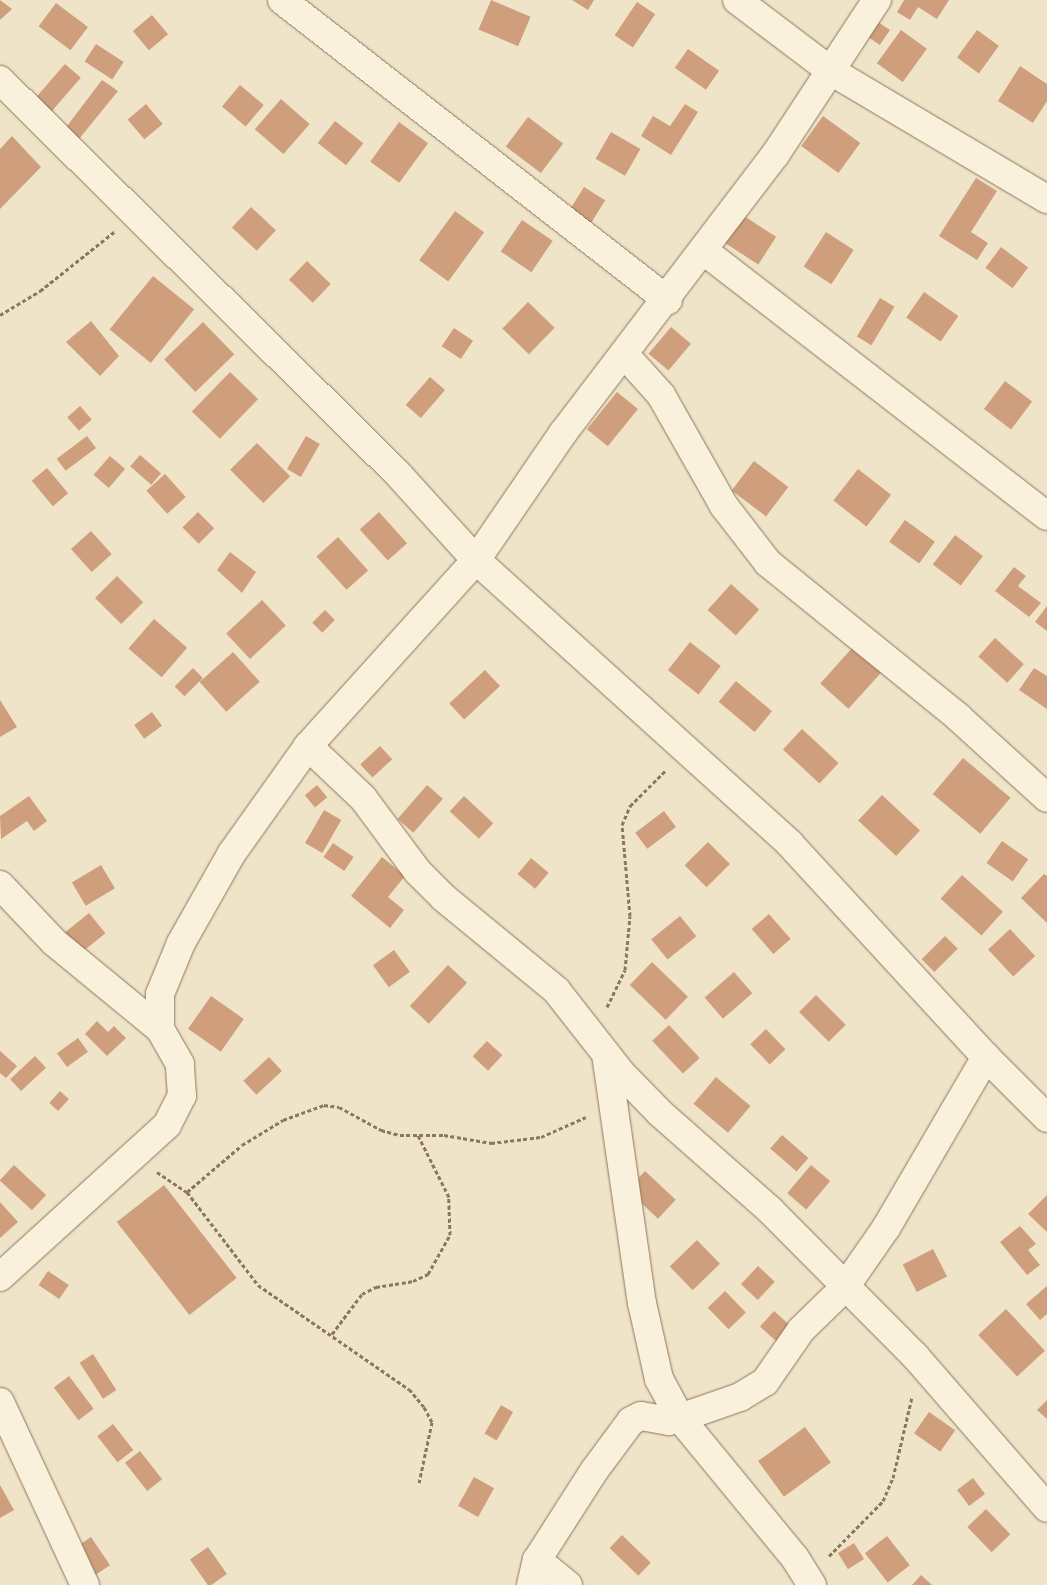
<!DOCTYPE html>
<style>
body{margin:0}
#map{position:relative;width:1047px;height:1585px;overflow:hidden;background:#f0e4c8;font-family:"Noto Serif",serif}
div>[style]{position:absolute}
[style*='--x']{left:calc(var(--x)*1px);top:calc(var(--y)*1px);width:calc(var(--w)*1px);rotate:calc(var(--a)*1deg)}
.building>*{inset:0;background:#cf9f7d;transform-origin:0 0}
.path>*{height:3px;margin-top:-1.5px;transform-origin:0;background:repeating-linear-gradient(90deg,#8d765c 0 4px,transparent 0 6.5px)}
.roads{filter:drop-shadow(0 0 1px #8d765c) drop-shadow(0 0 1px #8d765c)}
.minor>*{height:28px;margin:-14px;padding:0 14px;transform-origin:14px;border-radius:14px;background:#faf1dc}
span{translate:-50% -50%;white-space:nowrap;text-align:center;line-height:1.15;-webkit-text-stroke:4.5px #f7eed8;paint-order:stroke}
</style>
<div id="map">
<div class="building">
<i style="clip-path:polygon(0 0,12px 9px,0 20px)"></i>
<i style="left:491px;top:0;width:43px;height:32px;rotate:23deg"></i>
<i style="clip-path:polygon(572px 0,594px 0,588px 10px)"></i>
<i style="clip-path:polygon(904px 0,949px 0,937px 19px,918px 7px,910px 20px,897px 12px)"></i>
<i style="left:637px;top:2px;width:22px;height:40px;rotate:34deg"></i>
<i style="left:56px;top:3px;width:40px;height:29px;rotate:37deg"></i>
<i style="left:152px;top:15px;width:25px;height:25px;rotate:50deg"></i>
<i style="left:875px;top:20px;width:18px;height:18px;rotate:34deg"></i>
<i style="left:901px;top:30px;width:32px;height:41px;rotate:36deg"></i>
<i style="left:977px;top:30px;width:27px;height:34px;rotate:36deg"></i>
<i style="left:96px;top:44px;width:33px;height:21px;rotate:33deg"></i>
<i style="left:688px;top:49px;width:38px;height:23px;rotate:35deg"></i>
<i style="left:65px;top:64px;width:21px;height:52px;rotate:41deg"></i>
<i style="clip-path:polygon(1020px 66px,1047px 84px,1047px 101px,1033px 123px,998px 101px)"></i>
<i style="clip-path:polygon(102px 80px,118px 91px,79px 139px,64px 130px)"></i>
<i style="left:240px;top:85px;width:31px;height:28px;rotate:40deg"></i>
<i style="left:281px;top:99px;width:38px;height:40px;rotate:41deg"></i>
<i style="left:146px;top:104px;width:26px;height:24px;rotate:50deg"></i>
<i style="clip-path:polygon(685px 104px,698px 112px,671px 155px,641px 136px,653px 116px,670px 126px)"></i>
<i style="left:823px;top:116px;width:46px;height:37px;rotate:36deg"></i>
<i style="left:528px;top:117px;width:44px;height:37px;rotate:37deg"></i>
<i style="left:335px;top:121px;width:36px;height:28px;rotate:38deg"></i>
<i style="left:399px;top:122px;width:36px;height:49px;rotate:36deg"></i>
<i style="left:611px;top:132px;width:34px;height:31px;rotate:30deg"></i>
<i style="clip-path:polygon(12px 136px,41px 167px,0 209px,0 149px)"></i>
<i style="clip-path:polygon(976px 178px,997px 191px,971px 232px,988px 243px,977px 260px,939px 236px)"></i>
<i style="left:584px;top:187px;width:25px;height:33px;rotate:32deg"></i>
<i style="left:251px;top:207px;width:34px;height:28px;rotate:43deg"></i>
<i style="left:455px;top:211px;width:36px;height:61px;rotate:36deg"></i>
<i style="left:741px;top:214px;width:42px;height:33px;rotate:33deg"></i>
<i style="left:522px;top:220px;width:37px;height:38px;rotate:34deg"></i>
<i style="left:826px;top:232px;width:33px;height:41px;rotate:33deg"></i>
<i style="left:1001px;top:247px;width:34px;height:26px;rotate:37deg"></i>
<i style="left:307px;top:261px;width:33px;height:26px;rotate:44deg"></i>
<i style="left:153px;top:276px;width:53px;height:69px;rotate:39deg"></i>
<i style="left:924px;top:292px;width:42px;height:31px;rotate:35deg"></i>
<i style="left:880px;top:298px;width:17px;height:45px;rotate:31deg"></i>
<i style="left:528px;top:302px;width:37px;height:37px;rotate:44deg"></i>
<i style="clip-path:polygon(91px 321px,119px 356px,100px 376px,66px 342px)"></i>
<i style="left:203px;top:322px;width:45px;height:54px;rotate:46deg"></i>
<i style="left:671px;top:327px;width:26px;height:35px;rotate:40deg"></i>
<i style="left:454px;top:328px;width:23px;height:22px;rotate:34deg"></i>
<i style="left:230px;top:372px;width:39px;height:55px;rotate:44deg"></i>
<i style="left:430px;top:377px;width:20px;height:37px;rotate:41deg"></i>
<i style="left:1005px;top:381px;width:34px;height:35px;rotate:37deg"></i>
<i style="left:617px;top:392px;width:27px;height:48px;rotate:39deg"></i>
<i style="left:80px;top:406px;width:18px;height:17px;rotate:49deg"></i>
<i style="left:87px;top:436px;width:15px;height:38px;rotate:53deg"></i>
<i style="left:306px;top:436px;width:16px;height:38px;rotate:30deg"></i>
<i style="left:257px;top:443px;width:47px;height:38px;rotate:45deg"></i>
<i style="left:140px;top:455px;width:28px;height:15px;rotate:41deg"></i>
<i style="left:110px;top:456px;width:20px;height:25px;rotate:41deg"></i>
<i style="left:754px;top:461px;width:43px;height:37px;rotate:37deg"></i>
<i style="left:47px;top:468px;width:33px;height:20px;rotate:50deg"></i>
<i style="left:858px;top:469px;width:42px;height:40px;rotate:38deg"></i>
<i style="left:165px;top:474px;width:31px;height:25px;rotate:48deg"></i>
<i style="left:198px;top:512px;width:23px;height:22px;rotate:45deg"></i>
<i style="left:379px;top:512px;width:42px;height:26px;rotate:48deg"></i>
<i style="left:905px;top:520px;width:37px;height:27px;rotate:36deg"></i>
<i style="left:91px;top:531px;width:31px;height:27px;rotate:48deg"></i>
<i style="left:955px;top:535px;width:35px;height:37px;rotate:37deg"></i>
<i style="left:338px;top:537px;width:45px;height:29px;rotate:48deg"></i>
<i style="clip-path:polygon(230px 552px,256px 572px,242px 593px,217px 570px)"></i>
<i style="clip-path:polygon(1014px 567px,1026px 576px,1018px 586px,1041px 603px,1029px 617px,995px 591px)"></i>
<i style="left:117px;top:576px;width:37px;height:31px;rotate:45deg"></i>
<i style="left:731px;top:584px;width:38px;height:35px;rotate:42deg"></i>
<i style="left:262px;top:600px;width:35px;height:49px;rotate:47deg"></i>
<i style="clip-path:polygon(1047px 606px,1047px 631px,1035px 622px)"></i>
<i style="left:325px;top:610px;width:14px;height:18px;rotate:45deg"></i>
<i style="left:154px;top:619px;width:44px;height:39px;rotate:41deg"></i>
<i style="left:995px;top:638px;width:39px;height:25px;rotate:42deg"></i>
<i style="left:690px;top:642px;width:39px;height:36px;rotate:38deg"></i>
<i style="left:853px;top:647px;width:38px;height:49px;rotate:42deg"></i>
<i style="left:233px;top:652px;width:40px;height:45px;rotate:48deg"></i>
<i style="left:193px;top:668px;width:14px;height:26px;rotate:45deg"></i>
<i style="clip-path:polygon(1034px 668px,1047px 676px,1047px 709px,1019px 690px)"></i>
<i style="left:485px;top:670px;width:22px;height:49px;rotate:47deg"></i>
<i style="left:736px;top:681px;width:47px;height:27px;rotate:40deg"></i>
<i style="clip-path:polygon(0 700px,17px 727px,0 737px)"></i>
<i style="left:152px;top:712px;width:17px;height:22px;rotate:54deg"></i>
<i style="left:802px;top:729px;width:50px;height:28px;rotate:43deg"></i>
<i style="left:380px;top:746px;width:18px;height:27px;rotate:47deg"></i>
<i style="left:963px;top:758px;width:62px;height:47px;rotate:40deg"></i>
<i style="left:317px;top:785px;width:16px;height:16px;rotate:50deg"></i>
<i style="left:427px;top:785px;width:21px;height:45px;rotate:41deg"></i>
<i style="left:882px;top:795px;width:52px;height:35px;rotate:43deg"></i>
<i style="clip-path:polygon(29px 796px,47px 821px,34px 831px,27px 821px,1px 839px,0 816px)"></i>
<i style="left:464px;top:796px;width:40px;height:21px;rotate:43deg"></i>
<i style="left:324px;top:810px;width:20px;height:38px;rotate:30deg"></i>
<i style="left:664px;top:811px;width:20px;height:36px;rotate:53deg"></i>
<i style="left:1002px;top:841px;width:32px;height:27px;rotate:35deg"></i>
<i style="left:708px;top:842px;width:31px;height:33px;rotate:45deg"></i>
<i style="left:333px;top:843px;width:25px;height:17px;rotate:34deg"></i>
<i style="clip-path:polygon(382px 857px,405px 876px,388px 897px,404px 910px,390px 928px,351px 896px)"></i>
<i style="left:531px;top:858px;width:23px;height:21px;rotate:40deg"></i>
<i style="left:101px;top:865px;width:27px;height:34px;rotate:59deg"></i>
<i style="clip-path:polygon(1044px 874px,1047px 876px,1047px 923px,1021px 898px)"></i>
<i style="left:962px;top:875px;width:55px;height:32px;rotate:42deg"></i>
<i style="left:89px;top:913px;width:26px;height:39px;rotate:51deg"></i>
<i style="left:769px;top:914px;width:33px;height:23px;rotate:49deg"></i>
<i style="left:680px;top:916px;width:26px;height:37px;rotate:51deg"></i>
<i style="left:1010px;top:929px;width:37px;height:30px;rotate:47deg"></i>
<i style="left:945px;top:936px;width:18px;height:33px;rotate:45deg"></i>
<i style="left:394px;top:950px;width:27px;height:26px;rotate:54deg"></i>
<i style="left:652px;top:962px;width:50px;height:32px;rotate:44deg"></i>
<i style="left:448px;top:965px;width:26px;height:56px;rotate:43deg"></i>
<i style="left:734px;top:972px;width:28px;height:39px;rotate:49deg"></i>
<i style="left:816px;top:995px;width:42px;height:24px;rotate:45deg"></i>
<i style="left:211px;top:996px;width:40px;height:40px;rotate:35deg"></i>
<i style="clip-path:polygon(97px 1021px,108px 1032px,114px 1026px,126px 1038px,107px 1056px,85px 1034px)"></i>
<i style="left:669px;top:1025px;width:45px;height:23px;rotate:47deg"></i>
<i style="left:766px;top:1029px;width:28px;height:22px;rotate:46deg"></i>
<i style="left:78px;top:1038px;width:17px;height:26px;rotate:54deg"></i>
<i style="left:487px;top:1041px;width:21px;height:21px;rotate:43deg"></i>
<i style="clip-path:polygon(0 1051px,17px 1066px,6px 1078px,0 1073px)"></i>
<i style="left:35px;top:1056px;width:16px;height:34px;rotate:47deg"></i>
<i style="left:269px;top:1057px;width:19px;height:35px;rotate:47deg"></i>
<i style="left:716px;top:1077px;width:45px;height:35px;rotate:40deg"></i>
<i style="left:60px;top:1091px;width:12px;height:16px;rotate:42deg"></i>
<i style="left:782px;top:1135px;width:35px;height:18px;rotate:41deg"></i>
<i style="left:14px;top:1165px;width:44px;height:21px;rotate:43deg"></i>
<i style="left:811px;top:1165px;width:25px;height:37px;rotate:40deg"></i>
<i style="left:645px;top:1171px;width:42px;height:26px;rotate:43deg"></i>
<i style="left:164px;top:1185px;width:118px;height:60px;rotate:52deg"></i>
<i style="clip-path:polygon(1047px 1195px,1047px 1232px,1028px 1214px)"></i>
<i style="clip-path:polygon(0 1202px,18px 1222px,0 1238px)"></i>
<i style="clip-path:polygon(1020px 1226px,1036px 1244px,1028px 1250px,1040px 1265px,1027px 1275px,1000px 1242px)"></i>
<i style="left:697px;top:1240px;width:33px;height:38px;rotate:46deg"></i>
<i style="left:933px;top:1249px;width:31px;height:34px;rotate:63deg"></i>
<i style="left:758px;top:1266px;width:23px;height:25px;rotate:43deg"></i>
<i style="left:48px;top:1271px;width:25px;height:17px;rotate:34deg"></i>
<i style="clip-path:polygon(1047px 1286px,1047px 1314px,1040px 1320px,1026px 1304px)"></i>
<i style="left:725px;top:1291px;width:30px;height:24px;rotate:46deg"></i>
<i style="left:1006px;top:1309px;width:57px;height:38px;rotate:47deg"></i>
<i style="left:774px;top:1311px;width:28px;height:21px;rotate:42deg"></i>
<i style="left:93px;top:1354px;width:43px;height:16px;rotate:57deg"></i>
<i style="left:69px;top:1376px;width:41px;height:19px;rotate:53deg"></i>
<i style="clip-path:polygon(1047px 1400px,1047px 1419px,1037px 1410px)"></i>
<i style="left:501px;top:1405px;width:14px;height:33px;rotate:30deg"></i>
<i style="left:929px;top:1412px;width:32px;height:26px;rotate:35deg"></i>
<i style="left:113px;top:1424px;width:33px;height:20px;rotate:52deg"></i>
<i style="left:805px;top:1427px;width:44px;height:58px;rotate:54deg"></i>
<i style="left:140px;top:1451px;width:36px;height:19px;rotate:52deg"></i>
<i style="left:474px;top:1477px;width:23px;height:33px;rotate:29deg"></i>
<i style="left:973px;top:1478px;width:20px;height:20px;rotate:53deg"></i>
<i style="clip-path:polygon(0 1485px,14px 1510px,0 1518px)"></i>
<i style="left:986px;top:1509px;width:35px;height:26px;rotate:46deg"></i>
<i style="left:622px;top:1535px;width:40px;height:18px;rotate:44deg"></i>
<i style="left:887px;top:1536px;width:37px;height:28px;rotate:52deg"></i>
<i style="left:91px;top:1537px;width:34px;height:19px;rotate:56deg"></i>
<i style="left:854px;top:1543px;width:19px;height:19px;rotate:58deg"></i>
<i style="left:208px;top:1547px;width:33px;height:22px;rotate:55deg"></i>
<i style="clip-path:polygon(921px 1575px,932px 1585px,912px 1585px)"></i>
</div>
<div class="path">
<i style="--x:0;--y:315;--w:47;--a:-31"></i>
<i style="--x:40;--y:291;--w:95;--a:-38.6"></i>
<i style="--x:607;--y:1007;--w:41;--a:-64.1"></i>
<i style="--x:625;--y:970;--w:54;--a:-84.7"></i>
<i style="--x:630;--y:916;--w:91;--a:-95"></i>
<i style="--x:622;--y:825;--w:21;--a:-67"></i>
<i style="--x:630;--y:806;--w:51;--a:-45"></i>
<i style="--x:157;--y:1172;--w:36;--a:34"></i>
<i style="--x:187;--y:1192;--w:72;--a:-40.5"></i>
<i style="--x:242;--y:1145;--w:48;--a:-31.4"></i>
<i style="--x:283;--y:1120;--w:44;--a:-20.1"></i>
<i style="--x:324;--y:1105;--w:15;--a:8"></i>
<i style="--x:339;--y:1107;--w:48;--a:28.7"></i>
<i style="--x:381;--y:1130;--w:20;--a:15"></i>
<i style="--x:400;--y:1135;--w:44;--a:0"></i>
<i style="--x:444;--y:1135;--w:48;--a:9.7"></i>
<i style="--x:491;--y:1143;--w:50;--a:-6.8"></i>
<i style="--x:541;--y:1137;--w:49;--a:-24"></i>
<i style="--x:187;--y:1192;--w:117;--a:52.6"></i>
<i style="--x:258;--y:1285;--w:183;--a:34.6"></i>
<i style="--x:409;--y:1389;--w:23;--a:50"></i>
<i style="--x:424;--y:1407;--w:17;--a:62"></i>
<i style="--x:432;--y:1422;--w:62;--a:102"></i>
<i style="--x:332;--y:1334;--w:50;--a:-53.1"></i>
<i style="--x:362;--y:1294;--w:16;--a:-27"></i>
<i style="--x:376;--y:1287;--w:37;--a:-9"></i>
<i style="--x:413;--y:1281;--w:17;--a:-25"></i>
<i style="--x:428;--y:1274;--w:45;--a:-60.6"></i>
<i style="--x:450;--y:1235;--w:38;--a:-92"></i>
<i style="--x:449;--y:1197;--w:69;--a:-116.6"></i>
<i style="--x:829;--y:1556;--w:77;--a:-45.5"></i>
<i style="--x:883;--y:1501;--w:25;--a:-67"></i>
<i style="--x:893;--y:1478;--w:83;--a:-76.8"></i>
</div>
<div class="roads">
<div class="minor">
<i style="--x:282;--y:0;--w:489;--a:37.9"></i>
<i style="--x:737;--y:0;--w:118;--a:37.1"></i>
<i style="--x:831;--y:71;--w:251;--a:30.7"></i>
<i style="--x:0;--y:80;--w:560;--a:44.71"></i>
<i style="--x:398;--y:474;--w:116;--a:47.8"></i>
<i style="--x:476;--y:560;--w:423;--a:42.1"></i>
<i style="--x:790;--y:844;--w:289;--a:47.4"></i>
<i style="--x:986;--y:1057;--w:86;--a:45"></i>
<i style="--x:704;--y:251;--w:433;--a:37.7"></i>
<i style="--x:625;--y:355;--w:54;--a:48"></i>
<i style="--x:661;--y:395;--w:128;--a:60.4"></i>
<i style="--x:724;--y:506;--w:72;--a:52.3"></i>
<i style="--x:768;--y:563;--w:245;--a:39"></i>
<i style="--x:958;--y:717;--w:120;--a:42.3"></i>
<i style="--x:308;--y:746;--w:76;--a:43.4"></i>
<i style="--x:363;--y:798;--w:92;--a:53.4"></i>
<i style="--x:418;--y:872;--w:37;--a:45"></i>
<i style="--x:444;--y:898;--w:145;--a:39.4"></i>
<i style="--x:556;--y:990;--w:105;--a:51.9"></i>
<i style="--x:621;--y:1073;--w:56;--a:45.7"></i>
<i style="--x:660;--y:1113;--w:147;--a:41.4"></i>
<i style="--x:770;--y:1210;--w:206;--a:45.2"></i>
<i style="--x:915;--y:1356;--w:201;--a:49"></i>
<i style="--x:0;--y:885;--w:79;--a:46.5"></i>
<i style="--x:54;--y:942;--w:137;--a:39.4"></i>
<i style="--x:606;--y:1054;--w:252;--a:81.8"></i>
<i style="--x:642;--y:1303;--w:78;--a:77.4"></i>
<i style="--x:659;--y:1379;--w:44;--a:61.7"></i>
<i style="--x:680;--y:1418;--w:181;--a:50.6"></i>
<i style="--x:795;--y:1558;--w:32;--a:58"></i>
<i style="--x:0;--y:1277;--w:226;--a:-42.3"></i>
<i style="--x:167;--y:1125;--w:33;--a:-63"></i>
<i style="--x:182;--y:1096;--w:32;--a:-94"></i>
<i style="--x:180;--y:1064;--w:40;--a:-119.7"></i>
<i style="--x:160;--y:1029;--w:35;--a:-90"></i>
<i style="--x:160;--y:994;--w:55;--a:-67.6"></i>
<i style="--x:181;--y:943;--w:103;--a:-60.5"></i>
<i style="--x:232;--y:853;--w:131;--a:-54.6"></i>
<i style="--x:308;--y:746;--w:251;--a:-47.9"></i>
<i style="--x:476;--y:560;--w:154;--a:-55.6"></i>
<i style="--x:563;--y:433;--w:350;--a:-52.7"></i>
<i style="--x:775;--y:155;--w:186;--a:-56.7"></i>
<i style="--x:0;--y:1402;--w:202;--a:65.1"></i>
<i style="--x:537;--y:1560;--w:40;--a:39"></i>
<i style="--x:531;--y:1585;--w:26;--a:-77"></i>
<i style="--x:537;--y:1560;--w:106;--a:-57.4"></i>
<i style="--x:594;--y:1471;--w:62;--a:-53.5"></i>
<i style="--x:631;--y:1421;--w:11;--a:-27"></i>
<i style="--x:641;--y:1416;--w:28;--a:10"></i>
<i style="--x:669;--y:1421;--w:11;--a:-15"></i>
<i style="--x:680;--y:1418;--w:64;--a:-19.3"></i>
<i style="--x:740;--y:1397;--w:29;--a:-31"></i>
<i style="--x:765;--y:1382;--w:63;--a:-55.3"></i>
<i style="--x:801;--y:1330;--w:62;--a:-44.3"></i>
<i style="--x:845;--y:1287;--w:72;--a:-55.2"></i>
<i style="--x:886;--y:1228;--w:198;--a:-59.7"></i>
</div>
</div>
</div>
